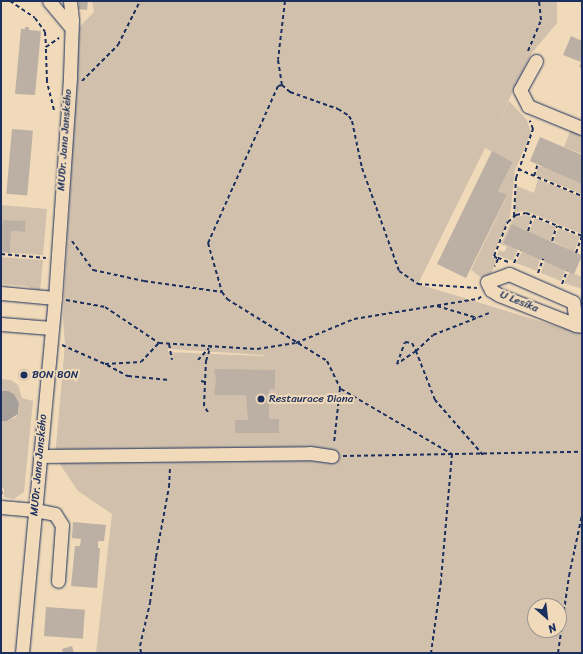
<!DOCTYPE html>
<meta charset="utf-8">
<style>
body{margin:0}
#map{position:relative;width:583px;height:654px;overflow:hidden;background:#f0dab9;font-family:Sriracha,sans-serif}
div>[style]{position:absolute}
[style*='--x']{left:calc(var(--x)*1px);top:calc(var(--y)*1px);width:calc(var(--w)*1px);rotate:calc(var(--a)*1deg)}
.green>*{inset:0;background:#d1c1ac;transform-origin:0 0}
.water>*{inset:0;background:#a7a09a}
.building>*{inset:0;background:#bbb0a3;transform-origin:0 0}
.round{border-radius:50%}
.path>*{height:2px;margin-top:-1px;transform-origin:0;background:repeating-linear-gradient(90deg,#1b2f5e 0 4px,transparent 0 7px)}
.roads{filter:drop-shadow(0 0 1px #1b2f5e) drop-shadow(0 0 1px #1b2f5e)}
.minor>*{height:13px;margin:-6.5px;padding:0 6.5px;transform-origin:6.5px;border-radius:6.5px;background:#f0dab9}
.dots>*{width:11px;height:11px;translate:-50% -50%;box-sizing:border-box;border:2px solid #f0dab9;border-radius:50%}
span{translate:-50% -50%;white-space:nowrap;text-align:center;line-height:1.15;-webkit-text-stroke:4px #f0dab9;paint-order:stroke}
.street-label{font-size:11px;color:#1b2f5e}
.poi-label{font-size:11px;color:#1b2f5e}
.left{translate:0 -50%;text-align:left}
.frame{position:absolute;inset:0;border:2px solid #1b2f5e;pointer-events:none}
.north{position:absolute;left:527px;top:598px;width:40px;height:40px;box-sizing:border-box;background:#f0dab9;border:1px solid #9b9695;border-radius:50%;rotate:152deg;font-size:11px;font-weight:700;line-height:16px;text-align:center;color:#1b2f5e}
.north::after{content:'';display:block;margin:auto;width:14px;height:18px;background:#1b2f5e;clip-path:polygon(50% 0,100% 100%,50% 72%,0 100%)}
</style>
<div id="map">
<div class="green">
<i style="clip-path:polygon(evenodd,92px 1px,557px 1px,557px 23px,531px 54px,495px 129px,509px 101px,527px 120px,531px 133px,515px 170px,510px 217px,492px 257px,498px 259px,487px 282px,471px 270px,507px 196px,498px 191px,513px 162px,485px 148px,418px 284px,582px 334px,582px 653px,96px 653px,112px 514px,78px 491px,55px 457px,65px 345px,63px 317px,79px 27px,94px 12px,92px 1px,168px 349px,264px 355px,265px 356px,168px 352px,168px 349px,92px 1px,535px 606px,559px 606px,559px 630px,535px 630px,535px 606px)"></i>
<i style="clip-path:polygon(571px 129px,582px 134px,582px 154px,564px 147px)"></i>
<i style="clip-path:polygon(539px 166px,541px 167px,542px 166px,582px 183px,582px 194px,535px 175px)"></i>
<i style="clip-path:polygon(538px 179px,582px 197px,582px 234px,526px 211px,516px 212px,514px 211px,517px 186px,534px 193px)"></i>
<i style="clip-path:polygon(1px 205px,47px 209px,43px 255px,10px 253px,11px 231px,25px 232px,26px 222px,3px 220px,1px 229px)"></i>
<i style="clip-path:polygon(525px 215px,532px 217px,527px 230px,513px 225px,517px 251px,513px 261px,497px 255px,499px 250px,504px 252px,507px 247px,501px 244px,510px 224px,515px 217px)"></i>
<i style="left:535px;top:218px;width:23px;height:15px;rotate:23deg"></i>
<i style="clip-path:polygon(559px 228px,580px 237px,574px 252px,553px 241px)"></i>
<i style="clip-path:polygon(523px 250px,540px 258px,537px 271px,516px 263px)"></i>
<i style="clip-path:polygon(1px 257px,43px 260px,40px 292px,27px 286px,1px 284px)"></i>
<i style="clip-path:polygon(547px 260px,564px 269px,565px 272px,561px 281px,541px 273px,545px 261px)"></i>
<i style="clip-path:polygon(570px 272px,582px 277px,582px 289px,564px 283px)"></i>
<i style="clip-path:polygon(1px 379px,11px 380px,18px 385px,22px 398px,33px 401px,24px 492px,14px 499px,4px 497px,4px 488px,1px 488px,1px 421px,7px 421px,16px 417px,19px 411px,19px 403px,14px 394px,1px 391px)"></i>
</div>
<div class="water">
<i style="clip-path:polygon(1px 391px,8px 391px,14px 394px,19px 403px,18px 414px,7px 421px,1px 421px)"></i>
</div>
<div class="building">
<i style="clip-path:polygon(79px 1px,88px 1px,87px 10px,79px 9px)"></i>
<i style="clip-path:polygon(25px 27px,29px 27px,29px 30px,41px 31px,35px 95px,15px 94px,21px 29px,25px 29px)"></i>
<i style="clip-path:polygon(571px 36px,582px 41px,582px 68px,579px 67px,581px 62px,563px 55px)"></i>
<i style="left:12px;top:129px;width:21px;height:65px;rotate:5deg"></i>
<i style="clip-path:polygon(540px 137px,582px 155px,582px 184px,530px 161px)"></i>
<i style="clip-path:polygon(492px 151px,513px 162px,498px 191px,507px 195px,466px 278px,437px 264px)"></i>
<i style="clip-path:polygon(3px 220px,26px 221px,25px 232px,11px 231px,10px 253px,1px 252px,1px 229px)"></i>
<i style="left:512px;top:224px;width:77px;height:21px;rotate:24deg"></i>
<i class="round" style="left:18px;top:369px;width:12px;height:12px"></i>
<i style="clip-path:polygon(214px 369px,275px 370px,275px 389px,269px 389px,269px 419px,279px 419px,279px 433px,235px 433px,235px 420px,248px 420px,246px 395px,214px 395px,216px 379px)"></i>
<i style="clip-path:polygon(73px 522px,106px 525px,104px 541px,98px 541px,98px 548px,100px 548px,97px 588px,71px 586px,75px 546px,80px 546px,81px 539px,72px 538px)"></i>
<i style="left:46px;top:607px;width:39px;height:29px;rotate:4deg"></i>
<i style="clip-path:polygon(72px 646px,74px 653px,63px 653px,62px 649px)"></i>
</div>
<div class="path">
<i style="--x:10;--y:1;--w:30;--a:34"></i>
<i style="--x:35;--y:18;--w:17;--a:54"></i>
<i style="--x:45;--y:32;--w:15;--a:86"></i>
<i style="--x:285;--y:1;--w:59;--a:96.8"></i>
<i style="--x:278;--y:60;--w:25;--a:81"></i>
<i style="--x:282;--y:85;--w:11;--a:41"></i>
<i style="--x:290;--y:92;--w:51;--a:19.5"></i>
<i style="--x:338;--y:109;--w:13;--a:32"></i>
<i style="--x:349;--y:116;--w:6;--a:59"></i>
<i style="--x:352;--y:121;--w:48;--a:78"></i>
<i style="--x:362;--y:168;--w:109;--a:70.2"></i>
<i style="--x:399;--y:271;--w:23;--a:34"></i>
<i style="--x:418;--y:284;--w:59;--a:3.9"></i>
<i style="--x:528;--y:51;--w:34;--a:-67"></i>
<i style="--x:541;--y:20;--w:19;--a:-96"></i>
<i style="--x:82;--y:81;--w:51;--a:-45"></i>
<i style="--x:118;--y:45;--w:49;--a:-63.4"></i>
<i style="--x:282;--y:85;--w:4;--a:166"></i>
<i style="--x:278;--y:86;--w:172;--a:114"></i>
<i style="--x:208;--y:243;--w:51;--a:74.1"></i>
<i style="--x:222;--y:292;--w:9;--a:54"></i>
<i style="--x:227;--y:299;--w:118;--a:31.8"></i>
<i style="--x:327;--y:361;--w:30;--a:64"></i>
<i style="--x:340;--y:388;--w:55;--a:96.2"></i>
<i style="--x:54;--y:110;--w:30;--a:-104"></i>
<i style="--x:47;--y:81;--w:34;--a:-92"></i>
<i style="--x:46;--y:47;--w:16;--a:-35"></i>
<i style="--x:518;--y:169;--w:69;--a:22.9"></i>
<i style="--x:534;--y:176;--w:13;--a:-72"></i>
<i style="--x:514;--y:216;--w:38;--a:-87"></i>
<i style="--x:516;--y:178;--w:52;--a:-70.9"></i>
<i style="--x:533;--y:129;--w:9;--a:-111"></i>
<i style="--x:528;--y:231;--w:16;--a:-72"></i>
<i style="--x:72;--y:241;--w:36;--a:54"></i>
<i style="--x:93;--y:270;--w:52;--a:12.2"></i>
<i style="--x:144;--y:281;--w:79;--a:8"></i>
<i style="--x:552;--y:241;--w:16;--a:-72"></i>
<i style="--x:576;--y:253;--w:18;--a:-71"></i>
<i style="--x:1;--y:254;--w:45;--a:5.1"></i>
<i style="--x:494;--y:256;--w:5;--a:37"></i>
<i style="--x:498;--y:259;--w:8;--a:113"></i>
<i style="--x:508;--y:262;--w:15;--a:-157"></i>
<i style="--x:494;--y:256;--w:37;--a:-68"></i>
<i style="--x:508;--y:222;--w:11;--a:-41"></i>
<i style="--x:516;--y:215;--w:10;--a:-11"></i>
<i style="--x:526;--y:213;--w:61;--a:22.3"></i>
<i style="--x:514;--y:263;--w:14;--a:-65"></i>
<i style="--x:538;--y:273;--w:15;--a:-70"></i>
<i style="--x:562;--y:284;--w:14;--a:-69"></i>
<i style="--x:66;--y:300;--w:40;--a:10"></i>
<i style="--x:105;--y:307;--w:65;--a:33.7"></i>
<i style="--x:159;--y:343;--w:98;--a:3.5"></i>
<i style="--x:257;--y:349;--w:39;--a:-9"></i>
<i style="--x:296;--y:343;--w:63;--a:-22.5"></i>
<i style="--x:354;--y:319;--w:126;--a:-9.2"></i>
<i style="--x:478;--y:299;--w:5;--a:-37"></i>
<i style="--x:437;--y:306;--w:42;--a:16.7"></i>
<i style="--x:405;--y:342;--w:7;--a:8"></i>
<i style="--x:412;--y:343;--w:9;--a:63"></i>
<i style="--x:416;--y:351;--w:23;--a:146"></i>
<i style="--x:397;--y:364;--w:23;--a:-70"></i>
<i style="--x:169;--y:344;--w:16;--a:79"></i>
<i style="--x:62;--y:345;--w:47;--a:23.8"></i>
<i style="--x:105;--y:364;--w:36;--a:-3"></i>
<i style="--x:141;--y:362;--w:26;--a:-47"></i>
<i style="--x:198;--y:360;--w:16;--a:-47"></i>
<i style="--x:107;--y:365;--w:24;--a:28"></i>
<i style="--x:128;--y:376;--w:41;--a:5.6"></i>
<i style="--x:201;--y:381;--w:4;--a:14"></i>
<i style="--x:341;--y:389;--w:129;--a:30.4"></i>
<i style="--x:452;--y:454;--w:127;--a:95"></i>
<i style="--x:441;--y:581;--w:73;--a:97.9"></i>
<i style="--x:208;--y:412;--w:7;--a:-124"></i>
<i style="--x:204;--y:406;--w:45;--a:-87.5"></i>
<i style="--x:206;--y:361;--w:16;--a:-72"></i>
<i style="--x:483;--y:455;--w:73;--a:-131.1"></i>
<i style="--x:435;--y:400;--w:53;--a:-111.2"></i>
<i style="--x:416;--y:351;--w:23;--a:-43"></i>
<i style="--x:433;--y:335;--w:60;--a:-21.4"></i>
<i style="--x:343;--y:456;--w:239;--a:-1"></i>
<i style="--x:1;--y:490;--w:6;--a:81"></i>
<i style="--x:141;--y:653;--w:7;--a:-98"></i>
<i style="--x:140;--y:646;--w:44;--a:-76.9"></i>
<i style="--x:150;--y:603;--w:46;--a:-82.6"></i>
<i style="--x:156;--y:557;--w:71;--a:-79.5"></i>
<i style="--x:169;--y:487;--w:20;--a:-87"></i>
<i style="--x:558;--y:653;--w:78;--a:-81.9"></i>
<i style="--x:569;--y:576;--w:62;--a:-78"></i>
</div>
<div class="roads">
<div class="minor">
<i style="--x:49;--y:1;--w:35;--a:50"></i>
<i style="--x:536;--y:61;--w:33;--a:119"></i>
<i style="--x:520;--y:90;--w:18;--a:63"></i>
<i style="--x:528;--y:106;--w:58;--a:22.2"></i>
<i style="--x:1;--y:293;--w:54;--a:5.3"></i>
<i style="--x:1;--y:324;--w:50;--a:4.6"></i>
<i style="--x:576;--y:325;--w:23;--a:-97"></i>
<i style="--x:573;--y:302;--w:70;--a:-156.4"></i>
<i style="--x:509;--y:274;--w:23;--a:160"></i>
<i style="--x:487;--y:282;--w:9;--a:63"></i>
<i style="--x:491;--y:290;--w:9;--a:32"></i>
<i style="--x:499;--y:295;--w:83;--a:21.3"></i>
<i style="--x:576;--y:325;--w:6;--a:9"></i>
<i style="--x:40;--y:456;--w:270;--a:-0.6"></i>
<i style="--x:310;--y:453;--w:22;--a:8"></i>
<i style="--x:1;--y:507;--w:34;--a:5"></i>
<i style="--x:35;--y:510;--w:20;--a:11"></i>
<i style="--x:55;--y:514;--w:13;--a:58"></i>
<i style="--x:62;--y:525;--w:56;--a:94.1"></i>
<i style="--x:22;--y:653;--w:357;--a:-84.7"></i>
<i style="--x:55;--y:298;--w:223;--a:-86.1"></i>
<i style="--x:70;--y:76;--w:56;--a:-88"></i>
<i style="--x:72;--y:20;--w:19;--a:-96"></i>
</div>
</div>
<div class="dots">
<i style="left:24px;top:375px;background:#1b2f5e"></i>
<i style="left:261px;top:399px;background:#1b2f5e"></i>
</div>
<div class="street-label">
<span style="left:65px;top:140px;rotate:-86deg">MUDr. Jana Janského</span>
<span style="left:519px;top:302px;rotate:22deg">U Lesíka</span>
<span style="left:39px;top:465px;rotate:-85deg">MUDr. Jana Janského</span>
</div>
<div class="poi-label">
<span class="left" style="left:32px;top:375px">BON BON</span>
<span class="left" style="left:269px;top:399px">Restaurace Diana</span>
</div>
<div class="frame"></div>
<div class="north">N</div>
</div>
